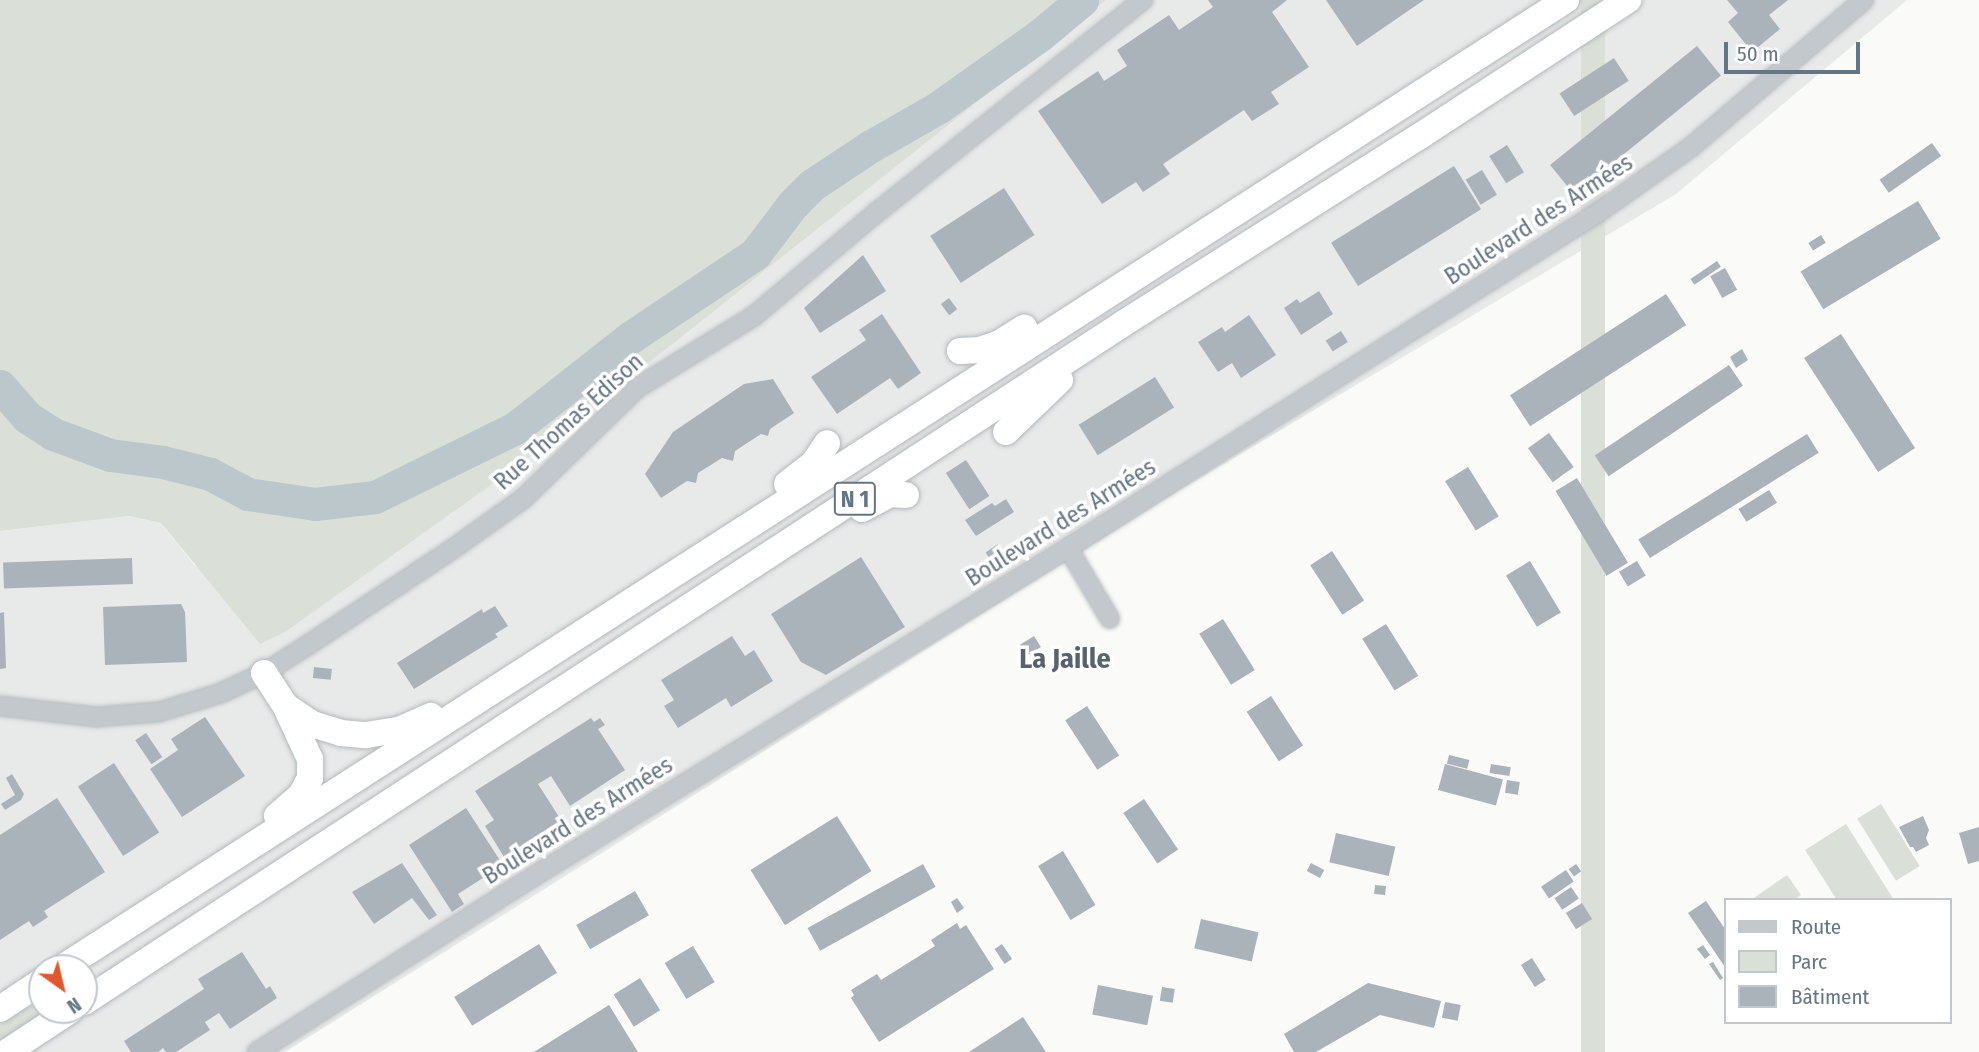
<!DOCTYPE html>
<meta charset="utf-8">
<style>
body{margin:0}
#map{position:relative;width:1979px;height:1052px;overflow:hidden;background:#fafaf8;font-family:"Fira Sans Condensed",sans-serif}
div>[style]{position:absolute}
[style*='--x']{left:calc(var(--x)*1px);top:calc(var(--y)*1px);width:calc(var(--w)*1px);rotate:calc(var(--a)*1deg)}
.built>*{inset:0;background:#e8e9e9}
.green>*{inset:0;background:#dadfd7;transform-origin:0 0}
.river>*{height:33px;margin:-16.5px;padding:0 16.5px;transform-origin:16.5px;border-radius:16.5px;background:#bbc7cb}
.building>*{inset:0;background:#aab3b9;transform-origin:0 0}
.roads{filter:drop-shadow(0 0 2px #b4b9bd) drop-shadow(0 0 2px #b4b9bd)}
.minor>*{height:18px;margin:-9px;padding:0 9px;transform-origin:9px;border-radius:9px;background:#c3c8cc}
.highway>*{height:26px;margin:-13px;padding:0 13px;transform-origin:13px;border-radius:13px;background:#fff}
span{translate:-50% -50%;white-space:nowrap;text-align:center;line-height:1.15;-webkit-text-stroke:7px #fff;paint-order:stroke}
.shield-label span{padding:2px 5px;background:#fff;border:2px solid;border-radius:5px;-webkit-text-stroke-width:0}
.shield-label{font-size:23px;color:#657683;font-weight:700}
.street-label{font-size:24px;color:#657683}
.quarter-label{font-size:28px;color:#57646e;font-weight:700}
.legend{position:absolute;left:1724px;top:898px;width:228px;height:126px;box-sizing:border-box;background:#fff;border:2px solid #c1c8cd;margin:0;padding:9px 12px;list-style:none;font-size:21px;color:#657683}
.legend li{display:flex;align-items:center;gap:14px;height:35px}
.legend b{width:35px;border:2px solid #c1c8cd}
.north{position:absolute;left:28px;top:954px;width:70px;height:70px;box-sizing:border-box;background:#fff;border:2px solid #c1c8cd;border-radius:50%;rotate:146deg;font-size:19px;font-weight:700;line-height:28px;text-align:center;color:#657683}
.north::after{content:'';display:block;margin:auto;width:24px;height:32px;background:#e4572e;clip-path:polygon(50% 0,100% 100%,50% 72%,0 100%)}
.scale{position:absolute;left:1724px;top:42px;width:136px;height:32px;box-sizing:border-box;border:4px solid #657683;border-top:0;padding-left:9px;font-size:21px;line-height:24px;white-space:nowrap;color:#657683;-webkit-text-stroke:5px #fff;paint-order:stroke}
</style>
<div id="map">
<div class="built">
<i style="clip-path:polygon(evenodd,1106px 0,1907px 0,1676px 194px,1177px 492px,285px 1052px,0 1052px,0 531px,129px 516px,161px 523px,195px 566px,534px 454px,1106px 0,42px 968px,84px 968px,84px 1010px,42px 1010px,42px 968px)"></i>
</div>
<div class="green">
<i style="clip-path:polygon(0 0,1106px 0,534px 454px,285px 632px,260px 644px,161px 523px,129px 516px,0 531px)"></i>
<i style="left:1581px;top:0;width:24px;height:1784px"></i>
<i style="left:1881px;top:804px;width:73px;height:28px;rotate:58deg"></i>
<i style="clip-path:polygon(1846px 824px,1894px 900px,1837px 900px,1805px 850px)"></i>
<i style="clip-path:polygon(1787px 875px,1801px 895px,1794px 900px,1751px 900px)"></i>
<i style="clip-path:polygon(42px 998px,42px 1010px,48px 1010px,0 1041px,0 1025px)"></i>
</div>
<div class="river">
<i style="--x:0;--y:386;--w:41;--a:48.9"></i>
<i style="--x:27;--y:417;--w:31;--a:33"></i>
<i style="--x:53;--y:434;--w:61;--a:20.2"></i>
<i style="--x:110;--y:455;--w:53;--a:7.5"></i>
<i style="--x:163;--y:462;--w:49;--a:14.3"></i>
<i style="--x:210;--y:474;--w:43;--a:27.8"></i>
<i style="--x:248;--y:494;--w:68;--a:8.5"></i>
<i style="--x:315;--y:504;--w:60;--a:-6.7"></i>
<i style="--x:375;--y:497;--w:156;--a:-26.2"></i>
<i style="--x:515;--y:428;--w:147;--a:-38.1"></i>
<i style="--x:631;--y:337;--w:149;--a:-33.8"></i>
<i style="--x:755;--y:254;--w:63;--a:-52.8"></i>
<i style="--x:793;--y:204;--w:27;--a:-45"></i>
<i style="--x:812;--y:185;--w:71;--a:-33.5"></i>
<i style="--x:871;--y:146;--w:78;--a:-29.8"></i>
<i style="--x:939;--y:107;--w:124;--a:-35.5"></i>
<i style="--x:1040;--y:35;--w:55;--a:-39.8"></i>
</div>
<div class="building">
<i style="clip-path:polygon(1208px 0,1287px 0,1272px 12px,1309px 67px,1271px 92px,1279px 104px,1252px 121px,1244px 110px,1163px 164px,1170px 174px,1143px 192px,1136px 182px,1102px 204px,1038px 111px,1098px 71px,1104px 81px,1127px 66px,1117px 50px,1169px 15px,1179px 30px,1213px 7px)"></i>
<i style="clip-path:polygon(1326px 0,1424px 0,1357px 46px)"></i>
<i style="clip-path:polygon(1727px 0,1788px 0,1769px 15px,1780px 29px,1752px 52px,1728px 22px,1738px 13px)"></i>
<i style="left:1697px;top:46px;width:38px;height:189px;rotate:51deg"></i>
<i style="left:1614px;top:58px;width:27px;height:65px;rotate:57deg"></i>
<i style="left:1932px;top:143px;width:16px;height:64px;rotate:55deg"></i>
<i style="left:1507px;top:145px;width:32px;height:21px;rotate:58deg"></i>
<i style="left:1454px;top:166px;width:51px;height:145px;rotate:58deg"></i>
<i style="left:1482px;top:170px;width:29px;height:19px;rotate:59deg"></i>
<i style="left:1004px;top:188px;width:56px;height:88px;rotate:57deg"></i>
<i style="left:1918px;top:201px;width:44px;height:137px;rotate:59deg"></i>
<i style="left:1821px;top:235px;width:9px;height:15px;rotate:58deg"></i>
<i style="clip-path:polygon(863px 255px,886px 291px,820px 333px,804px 308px)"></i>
<i style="left:1717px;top:261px;width:7px;height:32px;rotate:56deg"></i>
<i style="left:1725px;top:268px;width:25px;height:17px;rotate:61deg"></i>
<i style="clip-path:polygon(1319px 291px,1333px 314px,1301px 335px,1284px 308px,1297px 299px,1300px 303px)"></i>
<i style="left:1666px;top:294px;width:37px;height:186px;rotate:57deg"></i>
<i style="left:949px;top:298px;width:14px;height:10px;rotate:54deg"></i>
<i style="clip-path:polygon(882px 314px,921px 373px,898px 389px,890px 378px,837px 414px,811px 377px,866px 340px,859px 330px)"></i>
<i style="clip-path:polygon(1249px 315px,1276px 355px,1241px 378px,1232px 363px,1218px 372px,1198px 342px,1222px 327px,1225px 332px)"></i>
<i style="left:1341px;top:331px;width:13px;height:18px;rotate:58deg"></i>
<i style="left:1841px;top:334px;width:136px;height:44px;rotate:57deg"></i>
<i style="clip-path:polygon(1742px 349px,1748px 360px,1736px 368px,1730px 357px)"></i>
<i style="left:1729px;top:365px;width:25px;height:162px;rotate:56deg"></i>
<i style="left:1155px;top:377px;width:36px;height:90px;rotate:58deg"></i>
<i style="clip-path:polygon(773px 379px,794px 413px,770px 429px,768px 436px,761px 434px,735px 451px,733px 461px,722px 458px,698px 473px,696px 483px,687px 481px,661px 498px,645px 474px,673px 432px,744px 384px)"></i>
<i style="left:1549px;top:433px;width:42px;height:26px;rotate:54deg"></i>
<i style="left:1807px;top:434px;width:22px;height:199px;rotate:58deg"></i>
<i style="left:966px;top:460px;width:43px;height:24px;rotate:57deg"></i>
<i style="left:1468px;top:467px;width:58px;height:27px;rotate:58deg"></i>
<i style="left:1577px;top:478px;width:99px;height:25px;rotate:59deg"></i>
<i style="left:1769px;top:490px;width:15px;height:36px;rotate:58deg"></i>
<i style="clip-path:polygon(1006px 499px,1014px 512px,976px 536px,965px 520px,992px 503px,995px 506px)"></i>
<i style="left:998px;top:544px;width:7px;height:15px;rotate:56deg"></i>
<i style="left:1332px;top:551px;width:59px;height:26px;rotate:57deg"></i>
<i style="clip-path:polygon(861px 557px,905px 627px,826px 675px,801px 662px,771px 614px)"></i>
<i style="left:132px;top:558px;width:26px;height:129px;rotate:88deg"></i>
<i style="left:1530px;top:561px;width:60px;height:28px;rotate:59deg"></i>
<i style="left:1637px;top:561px;width:17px;height:21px;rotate:59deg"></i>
<i style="clip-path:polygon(181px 604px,185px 612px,187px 662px,105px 665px,103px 607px)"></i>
<i style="clip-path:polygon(495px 606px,508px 626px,495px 634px,498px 637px,414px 689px,397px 663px,482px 609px,483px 613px)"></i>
<i style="clip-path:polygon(4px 612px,6px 668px,0 669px,0 613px)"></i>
<i style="left:1223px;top:619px;width:60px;height:28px;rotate:58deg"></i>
<i style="left:1386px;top:624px;width:61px;height:28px;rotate:58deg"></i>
<i style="clip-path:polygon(732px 636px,745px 656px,754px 650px,773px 681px,731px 707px,726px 698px,678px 728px,664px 706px,674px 700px,661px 680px)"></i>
<i style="left:1034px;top:636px;width:13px;height:17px;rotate:58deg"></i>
<i style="left:314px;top:667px;width:18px;height:11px;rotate:6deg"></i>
<i style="left:1271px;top:696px;width:59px;height:29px;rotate:57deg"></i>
<i style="left:1087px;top:706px;width:59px;height:26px;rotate:57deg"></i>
<i style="clip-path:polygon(205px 717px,245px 776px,182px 817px,150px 769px,178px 750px,171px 739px)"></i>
<i style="clip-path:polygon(591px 718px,594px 722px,600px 718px,605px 725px,598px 729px,625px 770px,570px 806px,551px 776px,538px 784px,561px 820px,504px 857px,485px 826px,494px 820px,475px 791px)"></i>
<i style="left:146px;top:733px;width:29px;height:13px;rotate:56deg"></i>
<i style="left:1449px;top:755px;width:21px;height:9px;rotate:14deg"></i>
<i style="left:114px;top:763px;width:83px;height:43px;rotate:57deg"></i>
<i style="left:1445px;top:764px;width:60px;height:27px;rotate:15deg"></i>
<i style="left:1491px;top:764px;width:20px;height:9px;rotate:9deg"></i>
<i style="clip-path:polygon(12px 774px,24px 794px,21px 800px,5px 810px,1px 804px,15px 795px,6px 778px)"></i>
<i style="left:1507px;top:780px;width:13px;height:13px;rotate:9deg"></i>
<i style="clip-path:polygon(57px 798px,105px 872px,44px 911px,48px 917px,33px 927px,29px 921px,0 940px,0 835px)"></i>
<i style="left:1144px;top:799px;width:61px;height:25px;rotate:56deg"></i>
<i style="clip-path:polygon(466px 808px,503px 865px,458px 894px,464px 904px,452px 912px,409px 845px)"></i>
<i style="left:837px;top:816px;width:65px;height:102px;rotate:58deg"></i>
<i style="clip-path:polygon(1923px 816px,1929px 830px,1926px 838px,1929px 845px,1916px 852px,1913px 847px,1910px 847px,1899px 827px)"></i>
<i style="clip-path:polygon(1979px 827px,1979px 861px,1968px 864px,1959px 833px)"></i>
<i style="left:1336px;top:833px;width:61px;height:30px;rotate:13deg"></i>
<i style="left:1063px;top:851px;width:63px;height:29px;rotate:59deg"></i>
<i style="clip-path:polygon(402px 863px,437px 915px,429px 920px,412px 898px,374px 924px,352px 892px)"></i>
<i style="left:1311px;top:863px;width:15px;height:9px;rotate:28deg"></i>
<i style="left:923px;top:864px;width:26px;height:132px;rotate:61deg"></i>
<i style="left:1576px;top:864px;width:9px;height:9px;rotate:54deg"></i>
<i style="left:1566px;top:870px;width:14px;height:30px;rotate:56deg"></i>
<i style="left:1375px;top:885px;width:11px;height:9px;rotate:5deg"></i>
<i style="left:1571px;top:887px;width:14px;height:20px;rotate:56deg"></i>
<i style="left:635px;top:891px;width:28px;height:68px;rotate:60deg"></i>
<i style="clip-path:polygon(957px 898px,964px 908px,957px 913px,951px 902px)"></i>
<i style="clip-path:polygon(1706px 901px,1725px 929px,1725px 967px,1688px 913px)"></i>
<i style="left:1582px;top:903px;width:19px;height:19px;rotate:58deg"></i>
<i style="left:1201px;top:919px;width:59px;height:30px;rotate:13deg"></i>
<i style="clip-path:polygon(957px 923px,960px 929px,966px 925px,994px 969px,879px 1042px,851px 998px,854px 995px,851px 990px,877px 974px,881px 980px,935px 946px,931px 940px)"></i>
<i style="left:539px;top:944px;width:34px;height:100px;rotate:58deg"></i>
<i style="left:1002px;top:944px;width:18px;height:9px;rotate:56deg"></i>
<i style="clip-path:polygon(1703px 945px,1710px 955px,1705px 959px,1697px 949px)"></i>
<i style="left:693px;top:946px;width:42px;height:33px;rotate:59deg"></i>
<i style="clip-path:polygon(242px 952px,266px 989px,270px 986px,277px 998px,230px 1029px,219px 1013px,205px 1022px,210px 1030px,176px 1052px,166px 1052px,163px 1048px,158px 1052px,131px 1052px,124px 1041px,204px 989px,198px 979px)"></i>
<i style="left:1532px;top:958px;width:26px;height:13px;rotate:58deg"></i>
<i style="clip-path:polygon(1713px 962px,1723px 978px,1720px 980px,1709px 964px)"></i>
<i style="left:640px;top:978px;width:38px;height:31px;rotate:58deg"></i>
<i style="clip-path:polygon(1368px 983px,1441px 1001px,1434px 1028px,1380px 1015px,1316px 1052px,1294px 1052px,1284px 1034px)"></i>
<i style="left:1098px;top:985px;width:56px;height:30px;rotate:11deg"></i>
<i style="left:1162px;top:987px;width:13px;height:14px;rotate:9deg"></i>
<i style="left:1445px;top:1002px;width:16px;height:16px;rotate:11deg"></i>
<i style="clip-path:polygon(609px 1005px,638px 1052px,534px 1052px)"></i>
<i style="clip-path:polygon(1023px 1017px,1046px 1052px,969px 1052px)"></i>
</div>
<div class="roads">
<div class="minor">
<i style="--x:1068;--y:548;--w:82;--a:59.4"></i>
<i style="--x:0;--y:706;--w:97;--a:6.5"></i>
<i style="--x:96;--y:717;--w:63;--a:-4.5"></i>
<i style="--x:159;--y:712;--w:65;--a:-17"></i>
<i style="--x:221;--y:693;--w:47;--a:-24.9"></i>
<i style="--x:264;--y:673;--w:52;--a:-32.5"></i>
<i style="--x:308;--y:645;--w:175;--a:-33.6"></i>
<i style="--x:454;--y:548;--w:86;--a:-35.5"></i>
<i style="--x:524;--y:498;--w:158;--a:-44.2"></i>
<i style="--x:637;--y:388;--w:137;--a:-31.6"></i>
<i style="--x:754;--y:316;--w:160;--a:-40.2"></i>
<i style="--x:876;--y:213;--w:342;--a:-38.6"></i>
<i style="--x:257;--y:1052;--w:321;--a:-32.4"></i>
<i style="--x:528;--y:880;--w:634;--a:-31.58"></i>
<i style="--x:1068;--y:548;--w:628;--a:-32.32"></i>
<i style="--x:1599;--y:212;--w:113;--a:-35.2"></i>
<i style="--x:1691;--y:147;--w:227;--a:-40.4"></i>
</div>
<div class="highway">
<i style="--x:960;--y:351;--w:19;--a:-3"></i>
<i style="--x:979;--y:350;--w:20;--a:-18"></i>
<i style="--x:998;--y:344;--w:31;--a:-32"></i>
<i style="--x:1006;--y:432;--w:75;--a:-43.9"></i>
<i style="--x:787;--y:484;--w:33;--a:-38"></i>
<i style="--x:813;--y:464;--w:25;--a:-56"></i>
<i style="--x:862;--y:509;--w:32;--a:-28"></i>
<i style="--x:890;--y:494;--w:16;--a:4"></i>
<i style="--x:264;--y:673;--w:38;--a:57"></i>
<i style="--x:285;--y:705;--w:60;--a:65.2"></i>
<i style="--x:310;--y:759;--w:19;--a:90"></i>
<i style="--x:310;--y:778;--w:19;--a:118"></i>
<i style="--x:301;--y:795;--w:32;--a:139"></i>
<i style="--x:287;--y:707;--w:30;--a:34"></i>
<i style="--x:312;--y:724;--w:30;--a:17"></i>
<i style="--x:341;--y:733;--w:25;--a:5"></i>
<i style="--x:366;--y:735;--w:33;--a:-9"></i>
<i style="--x:399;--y:730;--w:35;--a:-24"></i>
<i style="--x:62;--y:968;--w:1789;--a:-32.77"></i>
<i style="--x:84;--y:1002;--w:1242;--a:-33.14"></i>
<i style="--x:1124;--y:323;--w:350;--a:-32.3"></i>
<i style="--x:1420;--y:136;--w:249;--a:-33.2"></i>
<i style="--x:0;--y:1009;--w:50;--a:-33.7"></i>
<i style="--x:7;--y:1052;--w:77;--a:-33.3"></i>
</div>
</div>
<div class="shield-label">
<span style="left:855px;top:499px">N 1</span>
</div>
<div class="street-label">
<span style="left:1539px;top:220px;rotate:-33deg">Boulevard des Armées</span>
<span style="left:569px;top:422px;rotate:-42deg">Rue Thomas Edison</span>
<span style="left:1061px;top:523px;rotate:-32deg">Boulevard des Armées</span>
<span style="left:578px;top:821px;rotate:-32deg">Boulevard des Armées</span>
</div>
<div class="quarter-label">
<span style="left:1065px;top:659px">La Jaille</span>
</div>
<ul class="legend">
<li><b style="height:9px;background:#c3c8cc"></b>Route</li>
<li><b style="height:19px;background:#dadfd7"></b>Parc</li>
<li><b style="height:19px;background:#aab3b9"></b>Bâtiment</li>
</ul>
<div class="north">N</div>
<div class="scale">50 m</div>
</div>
